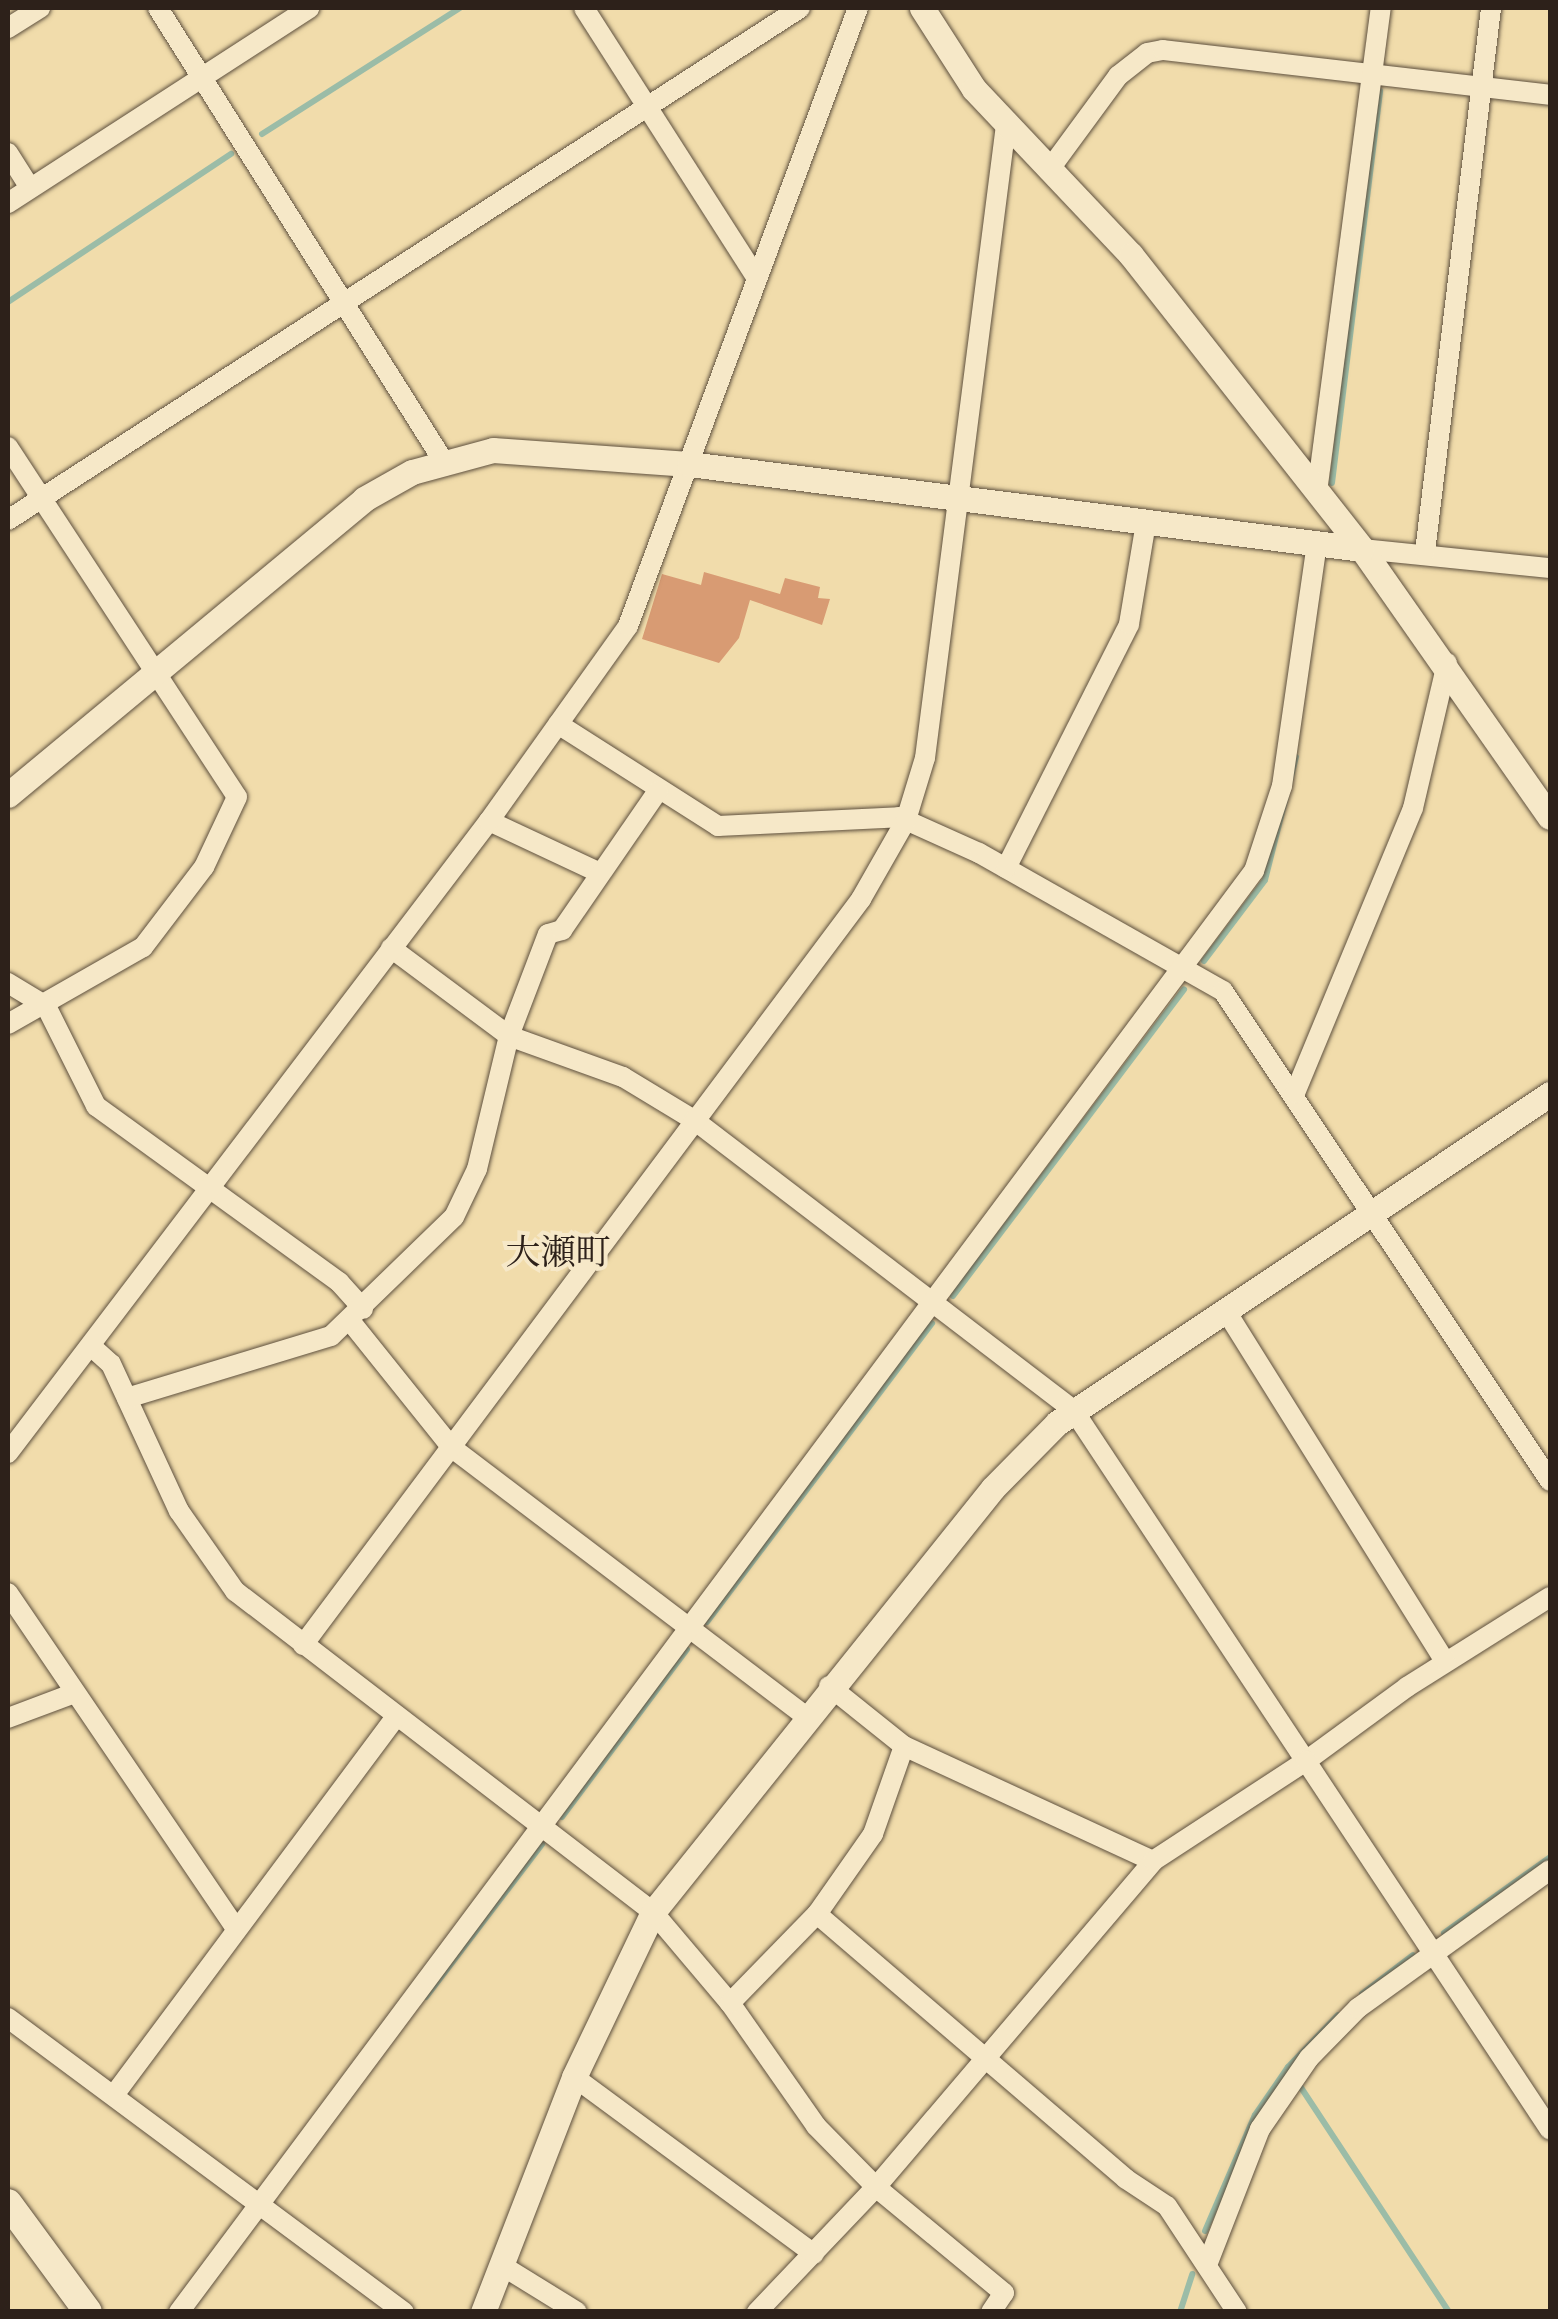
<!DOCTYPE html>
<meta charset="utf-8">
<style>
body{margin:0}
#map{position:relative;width:1558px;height:2319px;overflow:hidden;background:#f1dcab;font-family:"IM FELL Double Pica","Noto Serif JP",serif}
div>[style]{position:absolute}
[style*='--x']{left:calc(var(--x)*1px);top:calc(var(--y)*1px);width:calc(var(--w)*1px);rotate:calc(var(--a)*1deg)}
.stream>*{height:6px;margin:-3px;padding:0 3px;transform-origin:3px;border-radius:3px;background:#9bbca7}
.building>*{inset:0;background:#d89b73}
.roads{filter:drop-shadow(0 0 2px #5e503e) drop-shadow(0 0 2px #5e503e)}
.minor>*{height:20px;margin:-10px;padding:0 10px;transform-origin:10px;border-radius:10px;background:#f6e8c8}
.tertiary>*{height:25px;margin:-12.5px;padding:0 12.5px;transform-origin:12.5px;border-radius:12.5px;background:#f6e8c8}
.secondary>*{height:28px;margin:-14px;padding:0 14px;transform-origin:14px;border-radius:14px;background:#f6e8c8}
span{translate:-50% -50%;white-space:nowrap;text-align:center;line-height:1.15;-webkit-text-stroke:8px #f6e8c8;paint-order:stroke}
.neighbourhood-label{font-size:35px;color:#2d211a}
.frame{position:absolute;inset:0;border:10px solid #2d211a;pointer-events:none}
</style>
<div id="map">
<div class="stream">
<i style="--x:262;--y:134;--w:235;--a:-32.5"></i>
<i style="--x:8;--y:302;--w:268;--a:-33.6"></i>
<i style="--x:1332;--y:483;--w:395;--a:-83"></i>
<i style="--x:1204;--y:961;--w:101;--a:-53"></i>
<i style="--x:1265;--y:880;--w:127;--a:-75.9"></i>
<i style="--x:953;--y:1296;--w:384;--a:-53"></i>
<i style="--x:707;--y:1622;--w:374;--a:-53"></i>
<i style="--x:562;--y:1817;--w:209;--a:-53.3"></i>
<i style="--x:1444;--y:1933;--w:130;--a:-35.6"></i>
<i style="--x:1362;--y:1994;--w:64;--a:-37.4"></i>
<i style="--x:426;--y:1997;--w:192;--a:-52.8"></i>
<i style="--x:1298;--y:2083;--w:274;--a:56.6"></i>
<i style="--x:1205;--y:2231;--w:126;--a:-66.7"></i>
<i style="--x:1255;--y:2115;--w:58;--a:-55.5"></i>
<i style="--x:1288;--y:2067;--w:72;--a:-46.1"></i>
<i style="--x:1180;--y:2312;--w:40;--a:-72"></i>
</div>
<div class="building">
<i style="clip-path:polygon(704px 572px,780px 594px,785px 578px,820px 587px,818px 598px,830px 599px,822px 625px,750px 600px,739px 638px,719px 663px,642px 639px,662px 574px,701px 585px)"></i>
</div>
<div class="roads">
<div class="minor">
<i style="--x:158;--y:8;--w:537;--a:57.79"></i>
<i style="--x:584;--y:8;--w:321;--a:57.4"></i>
<i style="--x:8;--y:28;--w:38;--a:-32"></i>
<i style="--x:8;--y:153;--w:41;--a:57.8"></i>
<i style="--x:1049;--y:170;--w:117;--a:-53.7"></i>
<i style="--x:1118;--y:76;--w:37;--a:-38"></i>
<i style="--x:1147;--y:53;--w:16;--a:-11"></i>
<i style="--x:1163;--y:50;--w:390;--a:6.6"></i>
<i style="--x:8;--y:203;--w:359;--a:-32.9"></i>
<i style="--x:8;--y:447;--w:418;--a:56.8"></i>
<i style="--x:237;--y:797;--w:77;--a:115.2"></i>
<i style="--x:204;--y:867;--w:101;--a:127.3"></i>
<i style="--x:143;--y:947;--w:155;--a:150.3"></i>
<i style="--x:1317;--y:492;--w:488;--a:-82.5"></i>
<i style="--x:8;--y:520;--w:943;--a:-32.88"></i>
<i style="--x:1362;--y:549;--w:189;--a:5.8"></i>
<i style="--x:1425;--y:552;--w:548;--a:-83.08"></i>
<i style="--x:558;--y:724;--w:190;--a:32.5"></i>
<i style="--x:718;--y:826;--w:181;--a:-2.8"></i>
<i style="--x:899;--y:817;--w:88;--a:24.2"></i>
<i style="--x:979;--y:853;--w:280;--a:29.5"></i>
<i style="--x:1223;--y:991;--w:589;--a:56.28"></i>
<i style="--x:489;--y:821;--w:123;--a:25.1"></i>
<i style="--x:1006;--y:868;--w:273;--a:-63.2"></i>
<i style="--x:1129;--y:624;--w:103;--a:-80.5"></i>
<i style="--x:391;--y:948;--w:147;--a:36.7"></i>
<i style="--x:509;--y:1036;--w:121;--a:19.8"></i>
<i style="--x:623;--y:1077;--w:83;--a:31.2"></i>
<i style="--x:694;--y:1120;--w:479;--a:37.4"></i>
<i style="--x:1074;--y:1411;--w:420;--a:56.5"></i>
<i style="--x:1306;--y:1761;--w:125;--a:-36.2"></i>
<i style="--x:1407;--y:1687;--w:169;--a:-32.2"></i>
<i style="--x:8;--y:983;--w:44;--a:31.2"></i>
<i style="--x:46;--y:1006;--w:112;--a:63.4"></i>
<i style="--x:96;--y:1106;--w:300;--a:35.9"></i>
<i style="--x:339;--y:1282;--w:36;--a:48"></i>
<i style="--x:1295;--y:1093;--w:308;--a:-67.5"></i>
<i style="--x:1413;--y:808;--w:149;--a:-76.8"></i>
<i style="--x:1226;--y:1311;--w:414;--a:58"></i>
<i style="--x:351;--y:1322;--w:160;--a:51.3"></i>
<i style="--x:451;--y:1447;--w:445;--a:37.2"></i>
<i style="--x:92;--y:1347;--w:25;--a:42"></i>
<i style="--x:111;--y:1364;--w:162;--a:65.2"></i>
<i style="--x:179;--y:1511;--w:98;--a:55"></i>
<i style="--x:235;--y:1591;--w:527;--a:37.52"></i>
<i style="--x:653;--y:1912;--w:119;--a:49.8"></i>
<i style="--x:730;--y:2003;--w:150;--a:55"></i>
<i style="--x:816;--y:2126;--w:86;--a:45.5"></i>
<i style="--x:876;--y:2187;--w:173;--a:133.6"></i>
<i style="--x:127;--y:1398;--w:213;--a:-16.9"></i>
<i style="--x:331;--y:1336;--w:171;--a:-44.1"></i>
<i style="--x:454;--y:1217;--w:53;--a:-64.4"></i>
<i style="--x:477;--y:1169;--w:137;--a:-76.5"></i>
<i style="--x:509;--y:1036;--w:109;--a:-69.1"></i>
<i style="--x:548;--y:934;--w:15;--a:-16"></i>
<i style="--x:562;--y:930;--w:169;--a:-55.4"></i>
<i style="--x:8;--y:1453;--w:794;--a:-52.73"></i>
<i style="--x:489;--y:821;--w:239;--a:-54.5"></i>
<i style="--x:628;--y:626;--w:659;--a:-69.59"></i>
<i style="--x:8;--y:1593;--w:406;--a:55.8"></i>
<i style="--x:303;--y:1645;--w:932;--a:-53.2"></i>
<i style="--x:861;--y:899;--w:91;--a:-60.3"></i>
<i style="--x:906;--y:820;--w:65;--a:-73"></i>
<i style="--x:925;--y:758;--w:638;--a:-82.71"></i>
<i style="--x:829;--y:1686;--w:96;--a:38.7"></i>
<i style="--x:904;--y:1746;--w:274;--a:24.8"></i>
<i style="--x:8;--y:1718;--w:68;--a:-20.6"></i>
<i style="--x:817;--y:1914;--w:407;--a:40.6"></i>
<i style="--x:1126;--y:2179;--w:49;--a:33.4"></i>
<i style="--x:1167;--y:2206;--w:127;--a:56.6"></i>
<i style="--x:730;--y:2003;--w:124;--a:-45.7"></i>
<i style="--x:817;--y:1914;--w:98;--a:-55"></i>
<i style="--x:873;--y:1834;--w:93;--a:-70.6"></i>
<i style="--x:8;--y:2018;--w:493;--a:36.6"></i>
<i style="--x:574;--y:2077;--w:298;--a:36.4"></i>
<i style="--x:114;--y:2095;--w:473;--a:-53.3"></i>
<i style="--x:501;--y:2265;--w:89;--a:31.7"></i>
<i style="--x:1207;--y:2265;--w:146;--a:-68.7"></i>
<i style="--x:1260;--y:2129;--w:86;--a:-55.4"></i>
<i style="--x:1309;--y:2058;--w:70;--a:-45.6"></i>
<i style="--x:1358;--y:2008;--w:236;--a:-35.7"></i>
<i style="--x:179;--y:2312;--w:1798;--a:-53.28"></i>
<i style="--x:1254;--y:871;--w:89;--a:-71.8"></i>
<i style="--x:1282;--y:786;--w:246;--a:-81.8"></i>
<i style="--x:991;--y:2312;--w:23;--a:-56"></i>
<i style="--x:1004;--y:2293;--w:166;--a:-140.4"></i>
<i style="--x:876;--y:2187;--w:428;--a:-49.6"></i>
<i style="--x:1153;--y:1861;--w:183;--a:-33.2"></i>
<i style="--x:1306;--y:1761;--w:442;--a:56.5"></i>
</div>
<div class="tertiary">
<i style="--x:922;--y:8;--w:96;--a:57.3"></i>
<i style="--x:974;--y:89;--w:228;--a:46.6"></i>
<i style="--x:1131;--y:255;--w:374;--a:51.8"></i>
<i style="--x:1362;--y:549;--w:327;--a:55"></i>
<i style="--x:8;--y:795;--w:463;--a:-39.7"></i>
<i style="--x:364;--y:499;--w:55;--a:-29.4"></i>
<i style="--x:412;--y:472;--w:84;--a:-15.2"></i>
<i style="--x:493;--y:450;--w:196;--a:4.1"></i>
<i style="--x:689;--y:464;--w:678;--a:7.2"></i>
<i style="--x:483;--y:2312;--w:252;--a:-68.8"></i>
<i style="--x:574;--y:2077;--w:183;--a:-64.4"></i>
<i style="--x:653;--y:1912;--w:543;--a:-51.27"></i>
<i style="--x:993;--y:1488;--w:91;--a:-45.4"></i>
<i style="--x:1057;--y:1423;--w:593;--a:-33.72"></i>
</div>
<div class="secondary">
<i style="--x:8;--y:2203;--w:135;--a:53.7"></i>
</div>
</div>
<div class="neighbourhood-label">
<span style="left:558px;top:1253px">大瀬町</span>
</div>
<div class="frame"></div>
</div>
